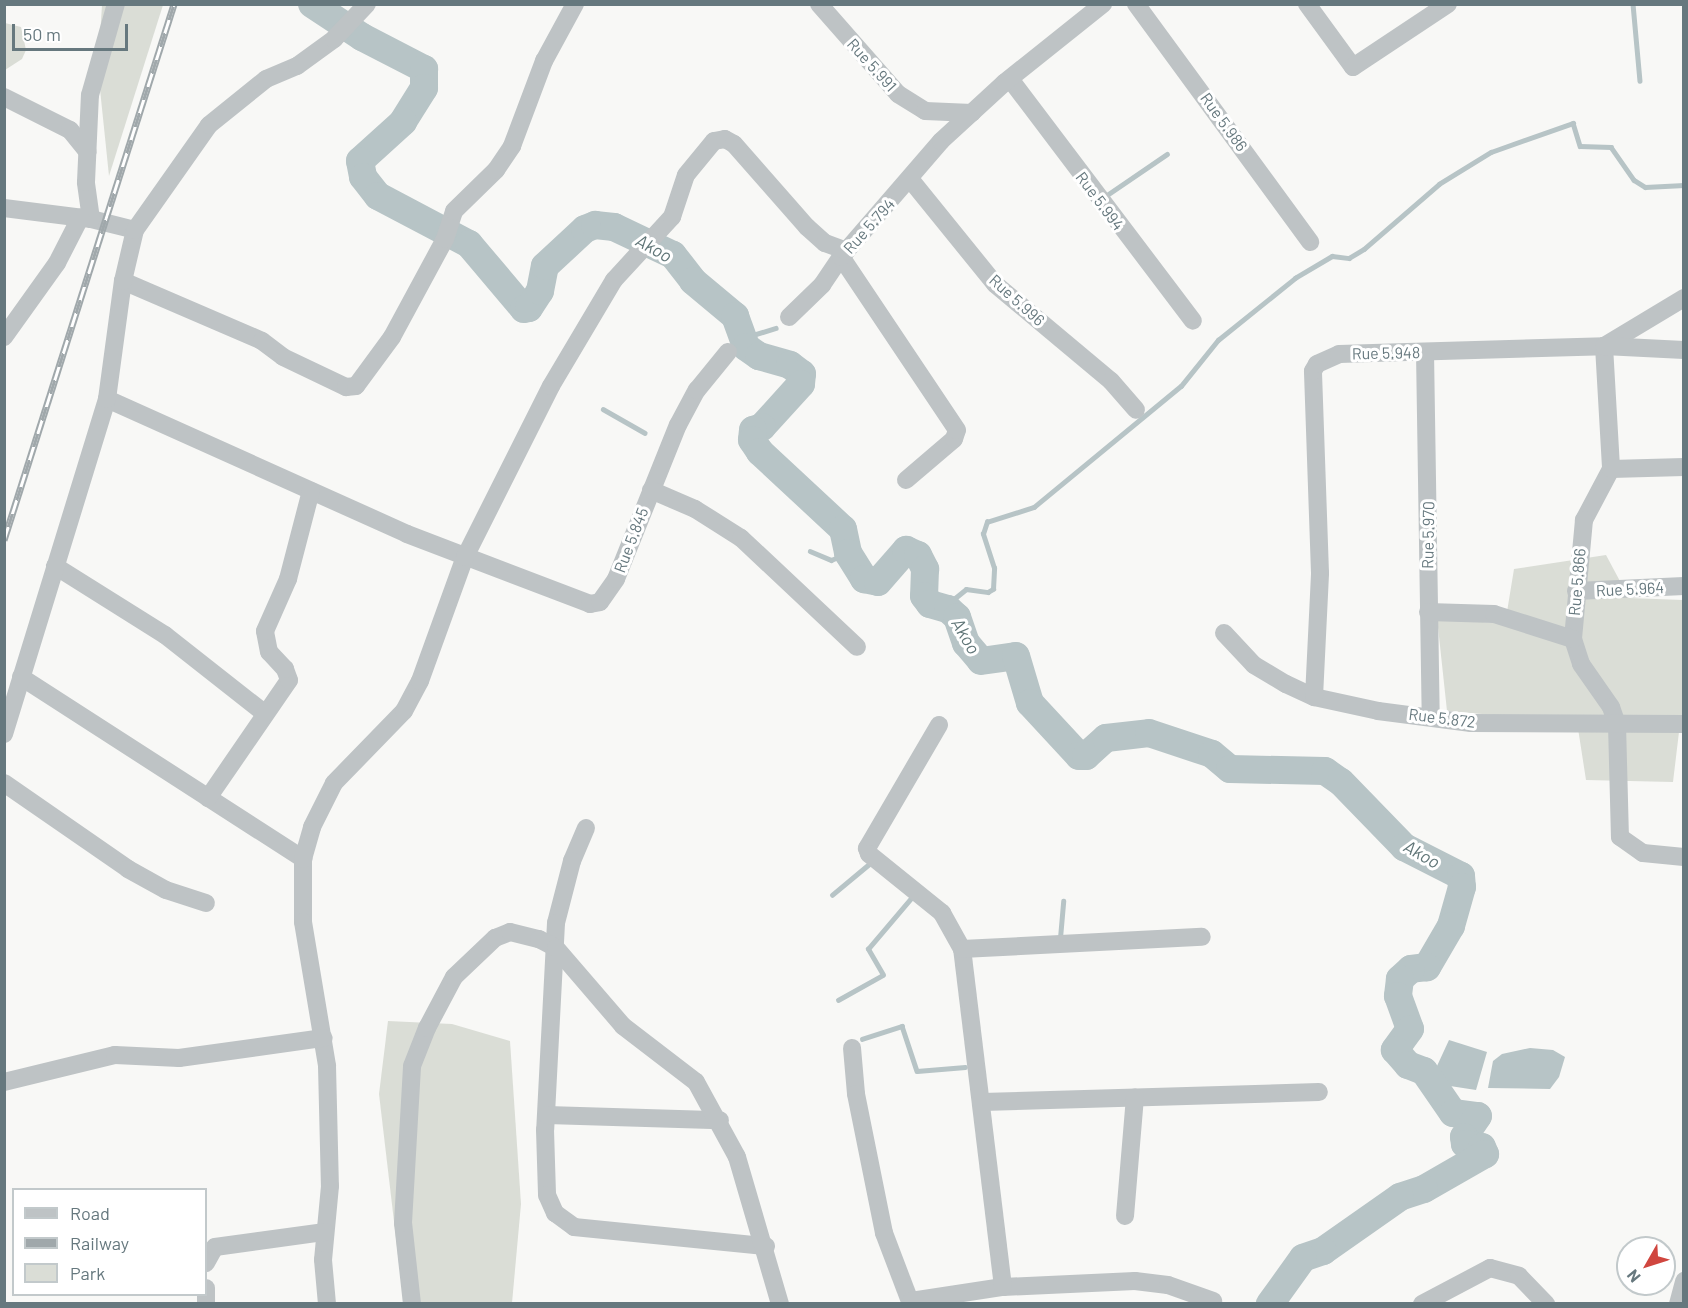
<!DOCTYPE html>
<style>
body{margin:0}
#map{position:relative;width:1688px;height:1308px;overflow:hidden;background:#f8f8f6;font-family:Barlow,sans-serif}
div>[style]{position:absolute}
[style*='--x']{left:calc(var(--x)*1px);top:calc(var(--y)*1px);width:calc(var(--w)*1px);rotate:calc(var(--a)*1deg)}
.green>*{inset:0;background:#daddd6}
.water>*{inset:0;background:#b7c4c6}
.stream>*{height:4.5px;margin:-2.25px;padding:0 2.25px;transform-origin:2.25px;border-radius:2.25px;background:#b7c4c6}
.river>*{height:28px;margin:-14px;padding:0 14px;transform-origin:14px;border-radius:14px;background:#b7c4c6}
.minor>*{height:18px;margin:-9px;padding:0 9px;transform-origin:9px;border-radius:9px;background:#bec3c5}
.rail>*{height:7px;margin-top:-3.5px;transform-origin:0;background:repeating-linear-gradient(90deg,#fff 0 14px,#a0a8ab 0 28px);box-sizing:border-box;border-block:2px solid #a0a8ab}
span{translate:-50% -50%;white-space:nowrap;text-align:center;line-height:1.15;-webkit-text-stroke:6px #fff;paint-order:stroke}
.street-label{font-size:16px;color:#66787e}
.water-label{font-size:18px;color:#617678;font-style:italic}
.frame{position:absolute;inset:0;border:6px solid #66787e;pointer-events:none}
.legend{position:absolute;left:12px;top:1188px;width:195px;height:108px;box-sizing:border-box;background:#fff;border:2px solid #c2c9cb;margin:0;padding:8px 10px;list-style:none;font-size:18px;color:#66787e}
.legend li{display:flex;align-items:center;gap:12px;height:30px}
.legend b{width:30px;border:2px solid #c2c9cb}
.north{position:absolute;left:1616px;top:1236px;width:60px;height:60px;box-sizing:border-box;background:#fff;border:2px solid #c2c9cb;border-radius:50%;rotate:231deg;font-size:16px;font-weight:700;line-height:24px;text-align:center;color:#66787e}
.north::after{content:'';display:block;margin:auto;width:21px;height:27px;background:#d0463f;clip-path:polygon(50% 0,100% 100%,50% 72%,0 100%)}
.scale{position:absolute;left:12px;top:24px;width:116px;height:27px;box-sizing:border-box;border:3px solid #66787e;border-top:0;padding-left:8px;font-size:18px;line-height:21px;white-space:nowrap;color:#66787e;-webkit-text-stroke:4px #fff;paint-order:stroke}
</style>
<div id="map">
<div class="green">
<i style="clip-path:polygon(102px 5px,163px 5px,109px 176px,98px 70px)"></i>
<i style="clip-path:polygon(5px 23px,21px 27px,26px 50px,22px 59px,5px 70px)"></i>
<i style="clip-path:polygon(1606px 555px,1629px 598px,1683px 600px,1683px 731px,1679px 732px,1673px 782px,1586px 780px,1577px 722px,1447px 711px,1437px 618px,1505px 624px,1514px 569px)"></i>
<i style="clip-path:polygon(388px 1021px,452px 1024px,510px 1041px,521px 1204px,512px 1303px,420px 1303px,399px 1264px,379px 1094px)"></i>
</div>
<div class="water">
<i style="clip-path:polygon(1449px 1040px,1487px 1052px,1476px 1090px,1437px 1084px,1437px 1066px)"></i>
<i style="clip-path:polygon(1530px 1048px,1553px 1050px,1565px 1057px,1559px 1077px,1550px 1089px,1488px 1088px,1493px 1061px,1502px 1054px)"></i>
</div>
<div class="stream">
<i style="--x:1633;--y:4;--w:77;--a:84.8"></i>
<i style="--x:1104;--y:197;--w:76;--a:-34.3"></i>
<i style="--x:743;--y:338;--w:34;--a:-17"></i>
<i style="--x:603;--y:409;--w:48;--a:29.7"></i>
<i style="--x:810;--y:551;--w:23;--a:23"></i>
<i style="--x:831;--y:560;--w:18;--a:-22"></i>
<i style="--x:944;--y:607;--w:28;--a:-39"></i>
<i style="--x:966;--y:589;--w:22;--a:8"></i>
<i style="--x:988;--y:592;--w:6;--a:-31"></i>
<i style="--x:993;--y:589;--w:21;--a:-87"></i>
<i style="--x:994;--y:568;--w:36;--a:-108"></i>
<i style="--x:983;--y:534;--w:13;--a:-72"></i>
<i style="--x:987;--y:522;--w:49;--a:-17.7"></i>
<i style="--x:1034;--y:507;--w:190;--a:-39.5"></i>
<i style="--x:1181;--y:386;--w:59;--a:-51.2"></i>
<i style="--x:1218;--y:340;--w:99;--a:-38.8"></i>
<i style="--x:1295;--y:278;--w:43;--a:-30.7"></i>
<i style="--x:1332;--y:256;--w:17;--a:7"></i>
<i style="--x:1349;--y:258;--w:17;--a:-31"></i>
<i style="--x:1364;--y:249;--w:99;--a:-40.9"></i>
<i style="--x:1439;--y:184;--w:61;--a:-31.6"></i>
<i style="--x:1491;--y:152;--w:87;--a:-19.5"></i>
<i style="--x:1573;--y:123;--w:24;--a:73"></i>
<i style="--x:1580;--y:146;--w:31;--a:2"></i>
<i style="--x:1611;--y:147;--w:40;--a:55.1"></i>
<i style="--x:1634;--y:180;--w:13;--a:32"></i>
<i style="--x:1645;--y:187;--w:39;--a:-3"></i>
<i style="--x:832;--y:895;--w:47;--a:-39.8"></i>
<i style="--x:1060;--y:938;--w:37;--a:-85"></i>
<i style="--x:838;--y:1000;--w:51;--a:-29.1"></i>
<i style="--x:883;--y:975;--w:30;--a:-120"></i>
<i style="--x:868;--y:949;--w:70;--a:-49.7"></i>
<i style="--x:862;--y:1039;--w:42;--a:-18"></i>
<i style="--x:902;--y:1026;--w:47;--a:71.6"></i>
<i style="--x:917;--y:1071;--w:48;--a:-4.8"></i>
</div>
<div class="river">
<i style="--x:312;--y:4;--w:60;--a:33.4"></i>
<i style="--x:362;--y:37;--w:70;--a:27.3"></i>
<i style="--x:424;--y:69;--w:19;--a:90"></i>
<i style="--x:424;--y:88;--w:40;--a:122"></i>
<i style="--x:403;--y:122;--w:58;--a:137.8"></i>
<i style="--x:360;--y:161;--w:16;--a:79"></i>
<i style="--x:363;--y:177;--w:24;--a:52"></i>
<i style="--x:378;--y:196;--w:103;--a:27.8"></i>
<i style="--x:469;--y:244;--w:85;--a:49.8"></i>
<i style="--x:524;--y:309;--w:5;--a:-11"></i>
<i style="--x:529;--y:308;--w:20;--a:-57"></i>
<i style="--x:540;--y:291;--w:25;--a:-79"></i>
<i style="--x:545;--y:266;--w:54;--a:-42.8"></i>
<i style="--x:585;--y:229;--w:11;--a:-22"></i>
<i style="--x:595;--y:225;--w:19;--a:6"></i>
<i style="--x:614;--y:227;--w:65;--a:25.4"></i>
<i style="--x:673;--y:255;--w:33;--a:52"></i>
<i style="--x:693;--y:281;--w:55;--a:39.8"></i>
<i style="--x:735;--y:316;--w:33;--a:70"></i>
<i style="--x:746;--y:347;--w:16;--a:35"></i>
<i style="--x:759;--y:356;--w:32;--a:16"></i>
<i style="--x:790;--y:365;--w:15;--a:37"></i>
<i style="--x:802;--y:374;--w:10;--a:96"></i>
<i style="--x:801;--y:384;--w:58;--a:132.2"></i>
<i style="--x:762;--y:427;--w:9;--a:162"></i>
<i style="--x:753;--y:430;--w:10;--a:96"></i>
<i style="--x:752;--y:440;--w:14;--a:56"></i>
<i style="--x:760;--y:452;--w:113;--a:42.9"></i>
<i style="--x:843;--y:529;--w:25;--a:78"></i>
<i style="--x:848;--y:553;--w:31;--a:58"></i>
<i style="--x:864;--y:579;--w:14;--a:12"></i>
<i style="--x:878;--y:582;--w:43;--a:-48.8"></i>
<i style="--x:906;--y:550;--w:13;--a:23"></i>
<i style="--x:918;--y:555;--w:16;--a:63"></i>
<i style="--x:925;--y:569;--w:27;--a:92"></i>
<i style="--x:924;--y:596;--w:10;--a:53"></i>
<i style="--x:930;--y:604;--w:19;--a:16"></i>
<i style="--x:948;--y:609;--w:12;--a:42"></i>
<i style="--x:957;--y:617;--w:28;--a:71"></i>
<i style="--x:966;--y:643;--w:23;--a:50"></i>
<i style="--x:981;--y:661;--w:35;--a:-8"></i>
<i style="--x:1016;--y:656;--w:49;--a:73.4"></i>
<i style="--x:1030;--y:703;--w:72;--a:47.2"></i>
<i style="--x:1079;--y:756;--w:7;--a:0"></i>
<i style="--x:1086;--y:756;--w:27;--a:-42"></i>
<i style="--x:1106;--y:738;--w:43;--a:-6.6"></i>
<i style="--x:1149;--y:733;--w:66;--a:18.4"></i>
<i style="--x:1212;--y:754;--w:23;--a:40"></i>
<i style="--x:1230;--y:769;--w:95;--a:1.2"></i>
<i style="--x:1325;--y:771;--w:19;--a:35"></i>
<i style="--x:1341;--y:782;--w:91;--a:45.9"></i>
<i style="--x:1404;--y:847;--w:64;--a:27"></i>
<i style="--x:1461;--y:876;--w:11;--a:85"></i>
<i style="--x:1462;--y:887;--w:41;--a:105.8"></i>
<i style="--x:1451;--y:926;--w:48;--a:120.3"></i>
<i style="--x:1427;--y:967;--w:16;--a:173"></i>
<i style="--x:1411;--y:969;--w:15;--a:138"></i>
<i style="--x:1400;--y:979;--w:17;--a:97"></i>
<i style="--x:1398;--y:996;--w:35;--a:70"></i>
<i style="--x:1410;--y:1029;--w:26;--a:126"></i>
<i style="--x:1395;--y:1050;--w:20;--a:49"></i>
<i style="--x:1408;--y:1065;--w:17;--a:21"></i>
<i style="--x:1424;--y:1071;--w:51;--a:55.4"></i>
<i style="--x:1453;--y:1113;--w:25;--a:7"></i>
<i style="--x:1478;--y:1116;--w:25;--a:124"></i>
<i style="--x:1464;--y:1137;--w:7;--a:82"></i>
<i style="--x:1465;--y:1144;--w:17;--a:10"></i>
<i style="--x:1482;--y:1147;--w:8;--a:67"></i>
<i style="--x:1485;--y:1154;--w:70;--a:150.2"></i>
<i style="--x:1424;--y:1189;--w:25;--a:162"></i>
<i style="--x:1400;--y:1197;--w:94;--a:145"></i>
<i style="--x:1323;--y:1251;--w:21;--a:161"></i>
<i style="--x:1303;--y:1258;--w:57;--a:125.7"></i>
</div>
<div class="minor">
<i style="--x:819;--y:4;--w:120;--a:48.7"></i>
<i style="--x:898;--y:94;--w:32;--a:32"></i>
<i style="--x:925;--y:111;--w:47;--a:2.4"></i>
<i style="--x:1136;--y:4;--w:295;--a:53.8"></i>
<i style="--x:1307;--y:4;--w:78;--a:53.9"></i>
<i style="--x:1353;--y:67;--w:114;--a:-33.6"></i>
<i style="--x:1010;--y:79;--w:303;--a:52.9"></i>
<i style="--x:4;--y:97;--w:74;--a:26.6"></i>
<i style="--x:70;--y:130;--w:28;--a:51"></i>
<i style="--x:910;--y:179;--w:135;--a:51"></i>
<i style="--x:995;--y:284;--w:151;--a:39.9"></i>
<i style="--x:1111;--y:381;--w:38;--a:49"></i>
<i style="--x:4;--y:208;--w:88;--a:7.2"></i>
<i style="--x:91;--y:219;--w:45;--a:14"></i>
<i style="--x:91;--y:219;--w:37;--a:-98"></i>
<i style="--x:86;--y:182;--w:87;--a:-87.4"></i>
<i style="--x:90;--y:95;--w:95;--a:-74.1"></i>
<i style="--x:123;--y:281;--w:151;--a:23.3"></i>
<i style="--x:262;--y:341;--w:26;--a:37"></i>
<i style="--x:283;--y:357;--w:70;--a:25.5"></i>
<i style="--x:346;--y:387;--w:10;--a:-6"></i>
<i style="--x:356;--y:386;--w:61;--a:-53.7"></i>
<i style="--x:392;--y:337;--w:111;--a:-61.6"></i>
<i style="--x:445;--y:239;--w:29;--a:-72"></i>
<i style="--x:454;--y:211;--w:59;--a:-44.3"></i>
<i style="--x:496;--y:170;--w:29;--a:-56"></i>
<i style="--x:512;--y:146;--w:91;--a:-69.4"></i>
<i style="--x:544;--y:61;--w:65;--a:-61.5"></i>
<i style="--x:1684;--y:298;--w:93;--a:149"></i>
<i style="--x:1604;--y:346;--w:123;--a:86.7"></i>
<i style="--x:1611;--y:469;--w:58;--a:117.9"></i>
<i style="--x:1584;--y:520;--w:120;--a:95.3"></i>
<i style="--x:1573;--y:639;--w:26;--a:72"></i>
<i style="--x:1581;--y:664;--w:52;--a:55.1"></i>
<i style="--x:1611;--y:707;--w:18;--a:71"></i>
<i style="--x:1617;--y:724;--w:113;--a:88.5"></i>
<i style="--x:1620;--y:837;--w:28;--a:35"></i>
<i style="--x:1643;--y:853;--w:41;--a:5.6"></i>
<i style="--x:789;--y:317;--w:46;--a:-44.1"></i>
<i style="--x:822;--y:285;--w:34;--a:-56"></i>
<i style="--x:4;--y:337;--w:91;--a:-54.4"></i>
<i style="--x:57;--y:263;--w:51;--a:-62.9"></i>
<i style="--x:1425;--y:352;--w:365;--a:89.1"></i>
<i style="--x:107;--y:399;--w:329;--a:24.2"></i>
<i style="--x:407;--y:534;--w:196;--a:20.9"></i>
<i style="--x:590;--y:604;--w:10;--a:-11"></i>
<i style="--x:600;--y:602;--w:28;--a:-55"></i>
<i style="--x:616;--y:579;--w:166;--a:-68.1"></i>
<i style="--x:678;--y:425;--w:40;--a:-62"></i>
<i style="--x:697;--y:390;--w:49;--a:-50.8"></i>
<i style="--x:1611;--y:469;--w:73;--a:-1.6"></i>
<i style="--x:906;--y:480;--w:63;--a:-40.5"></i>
<i style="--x:954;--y:439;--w:9;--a:-72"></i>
<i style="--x:957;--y:430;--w:208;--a:-123.8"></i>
<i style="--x:841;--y:257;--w:153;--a:-49.2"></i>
<i style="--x:941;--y:141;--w:86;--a:-42.6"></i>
<i style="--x:1004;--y:83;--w:127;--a:-38.6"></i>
<i style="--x:651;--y:490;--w:48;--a:23.4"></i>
<i style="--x:695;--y:509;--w:54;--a:32.2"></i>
<i style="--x:741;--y:538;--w:159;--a:43.2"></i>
<i style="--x:55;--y:566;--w:130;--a:32.1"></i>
<i style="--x:165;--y:635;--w:126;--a:38.2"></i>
<i style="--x:1576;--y:591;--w:108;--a:-2.7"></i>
<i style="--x:1428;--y:612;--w:66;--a:1.7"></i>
<i style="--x:1494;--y:614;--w:83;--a:17.6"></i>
<i style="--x:1224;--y:633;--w:44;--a:46.8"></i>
<i style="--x:1254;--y:665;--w:37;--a:31"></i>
<i style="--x:1286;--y:684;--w:31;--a:25"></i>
<i style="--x:1314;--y:697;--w:66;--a:12.3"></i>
<i style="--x:1378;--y:711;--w:94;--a:7.4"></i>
<i style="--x:1471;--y:723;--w:213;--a:0.3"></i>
<i style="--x:21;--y:677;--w:336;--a:32.8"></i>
<i style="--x:303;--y:859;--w:63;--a:90"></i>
<i style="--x:303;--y:922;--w:146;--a:80.5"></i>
<i style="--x:327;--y:1066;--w:120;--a:88.6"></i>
<i style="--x:330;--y:1186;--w:74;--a:95.4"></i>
<i style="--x:323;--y:1260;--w:44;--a:84.8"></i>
<i style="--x:1314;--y:697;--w:124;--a:-87.2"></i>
<i style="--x:1320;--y:573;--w:202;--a:-92"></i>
<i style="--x:1313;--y:371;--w:8;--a:-60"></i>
<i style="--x:1317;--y:364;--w:24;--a:-24"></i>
<i style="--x:1339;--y:354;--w:265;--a:-1.7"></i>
<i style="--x:1604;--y:346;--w:80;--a:2.9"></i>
<i style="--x:939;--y:725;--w:143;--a:120.3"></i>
<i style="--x:867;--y:848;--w:6;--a:72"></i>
<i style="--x:869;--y:854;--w:94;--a:38.9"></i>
<i style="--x:942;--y:913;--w:41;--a:60.9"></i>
<i style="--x:4;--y:734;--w:350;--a:-72.9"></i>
<i style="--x:107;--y:399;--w:119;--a:-82.3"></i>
<i style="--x:123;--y:281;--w:52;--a:-76.8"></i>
<i style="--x:135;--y:230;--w:128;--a:-54.8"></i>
<i style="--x:209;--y:125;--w:73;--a:-38.9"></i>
<i style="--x:266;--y:79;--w:34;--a:-23"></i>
<i style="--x:297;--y:66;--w:46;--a:-36.1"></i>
<i style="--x:334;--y:39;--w:48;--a:-46.7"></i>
<i style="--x:4;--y:783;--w:151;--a:34.7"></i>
<i style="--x:128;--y:869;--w:43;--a:28.9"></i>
<i style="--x:166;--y:890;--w:42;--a:18"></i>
<i style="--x:208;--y:798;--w:143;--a:-55.5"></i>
<i style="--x:289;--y:680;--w:12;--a:-110"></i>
<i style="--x:285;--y:669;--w:23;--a:-133"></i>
<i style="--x:269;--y:652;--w:21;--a:-101"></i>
<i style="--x:265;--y:631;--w:57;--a:-66.1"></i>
<i style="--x:288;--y:579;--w:91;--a:-75.4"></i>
<i style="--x:586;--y:828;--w:36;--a:113"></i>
<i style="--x:572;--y:861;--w:64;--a:104.5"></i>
<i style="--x:556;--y:923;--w:207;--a:93"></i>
<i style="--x:545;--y:1130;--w:65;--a:88.2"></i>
<i style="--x:547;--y:1195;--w:20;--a:66"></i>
<i style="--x:555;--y:1213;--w:24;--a:36"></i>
<i style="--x:574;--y:1227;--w:193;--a:5.7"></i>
<i style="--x:303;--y:859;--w:33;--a:-74"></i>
<i style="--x:312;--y:827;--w:49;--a:-63.4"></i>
<i style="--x:334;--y:783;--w:100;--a:-45.8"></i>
<i style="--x:404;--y:711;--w:34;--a:-62"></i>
<i style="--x:420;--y:681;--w:132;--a:-70.1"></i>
<i style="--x:465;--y:557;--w:191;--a:-63.3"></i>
<i style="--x:551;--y:386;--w:123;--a:-59.3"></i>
<i style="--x:614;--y:280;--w:86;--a:-47.4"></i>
<i style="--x:672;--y:217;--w:44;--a:-71.6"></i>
<i style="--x:686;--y:175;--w:44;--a:-50.5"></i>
<i style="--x:714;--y:141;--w:11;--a:-10"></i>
<i style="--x:725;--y:139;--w:10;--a:29"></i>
<i style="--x:734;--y:144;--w:111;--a:48.7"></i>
<i style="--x:807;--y:227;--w:24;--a:42"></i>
<i style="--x:825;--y:243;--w:23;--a:20"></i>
<i style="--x:852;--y:1048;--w:46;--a:85"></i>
<i style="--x:856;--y:1094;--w:142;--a:78.6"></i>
<i style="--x:884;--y:1233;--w:76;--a:69.2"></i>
<i style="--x:4;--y:1082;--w:114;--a:-13.7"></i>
<i style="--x:115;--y:1055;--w:64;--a:2.7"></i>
<i style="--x:179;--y:1058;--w:146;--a:-7.9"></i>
<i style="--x:982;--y:1102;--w:337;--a:-1.7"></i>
<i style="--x:547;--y:1115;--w:173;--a:1.7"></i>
<i style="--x:1125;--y:1216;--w:119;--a:-85.2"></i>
<i style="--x:206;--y:1263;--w:18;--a:-61"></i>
<i style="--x:215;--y:1247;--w:111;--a:-7.8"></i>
<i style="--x:1003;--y:1287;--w:132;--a:-2.6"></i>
<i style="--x:1135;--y:1281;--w:33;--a:7"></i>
<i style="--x:1168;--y:1285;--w:48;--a:19.6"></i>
<i style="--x:206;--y:1288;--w:16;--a:90"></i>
<i style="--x:911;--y:1301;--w:93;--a:-8.7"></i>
<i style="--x:1003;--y:1287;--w:340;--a:-96.9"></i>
<i style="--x:962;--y:949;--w:240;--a:-2.9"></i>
<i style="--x:412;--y:1304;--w:81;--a:-96.3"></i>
<i style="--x:403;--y:1223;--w:157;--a:-86.7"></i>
<i style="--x:412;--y:1066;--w:41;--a:-68.5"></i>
<i style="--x:427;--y:1028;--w:58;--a:-62.1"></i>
<i style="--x:454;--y:977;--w:57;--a:-43.6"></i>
<i style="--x:495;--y:938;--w:16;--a:-22"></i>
<i style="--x:510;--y:932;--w:30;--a:14"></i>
<i style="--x:539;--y:939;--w:19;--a:28"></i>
<i style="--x:556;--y:948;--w:103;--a:49.3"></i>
<i style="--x:623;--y:1026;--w:92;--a:37.5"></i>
<i style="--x:696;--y:1082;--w:85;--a:61.3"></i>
<i style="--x:737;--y:1157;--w:153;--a:73.7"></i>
<i style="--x:1422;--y:1304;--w:77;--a:-27.9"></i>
<i style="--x:1490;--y:1268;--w:30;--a:15"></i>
<i style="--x:1519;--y:1276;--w:39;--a:46"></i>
<i style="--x:1678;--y:1304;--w:24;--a:-75"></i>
</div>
<div class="rail">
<i style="--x:4;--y:540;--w:562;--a:-72.4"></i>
</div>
<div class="street-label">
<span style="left:872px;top:65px;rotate:48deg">Rue 5.991</span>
<span style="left:1224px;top:122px;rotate:54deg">Rue 5.986</span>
<span style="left:1100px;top:201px;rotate:53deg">Rue 5.994</span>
<span style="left:869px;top:226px;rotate:-48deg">Rue 5.794</span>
<span style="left:1017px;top:300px;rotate:42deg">Rue 5.996</span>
<span style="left:1386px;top:353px;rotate:-1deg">Rue 5.948</span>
<span style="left:1428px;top:535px;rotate:-89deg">Rue 5.970</span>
<span style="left:631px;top:540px;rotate:-69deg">Rue 5.845</span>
<span style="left:1577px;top:582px;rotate:-85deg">Rue 5.866</span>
<span style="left:1630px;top:589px;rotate:-3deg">Rue 5.964</span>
<span style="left:1442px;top:718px;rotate:7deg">Rue 5.872</span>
</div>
<div class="water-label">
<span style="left:654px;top:248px;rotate:29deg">Akoo</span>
<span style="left:966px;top:636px;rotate:60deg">Akoo</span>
<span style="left:1422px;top:854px;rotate:30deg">Akoo</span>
</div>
<div class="frame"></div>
<ul class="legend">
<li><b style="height:8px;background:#bec3c5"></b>Road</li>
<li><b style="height:8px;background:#a0a8ab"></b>Railway</li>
<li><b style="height:16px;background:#daddd6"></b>Park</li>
</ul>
<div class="north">N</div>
<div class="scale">50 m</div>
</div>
